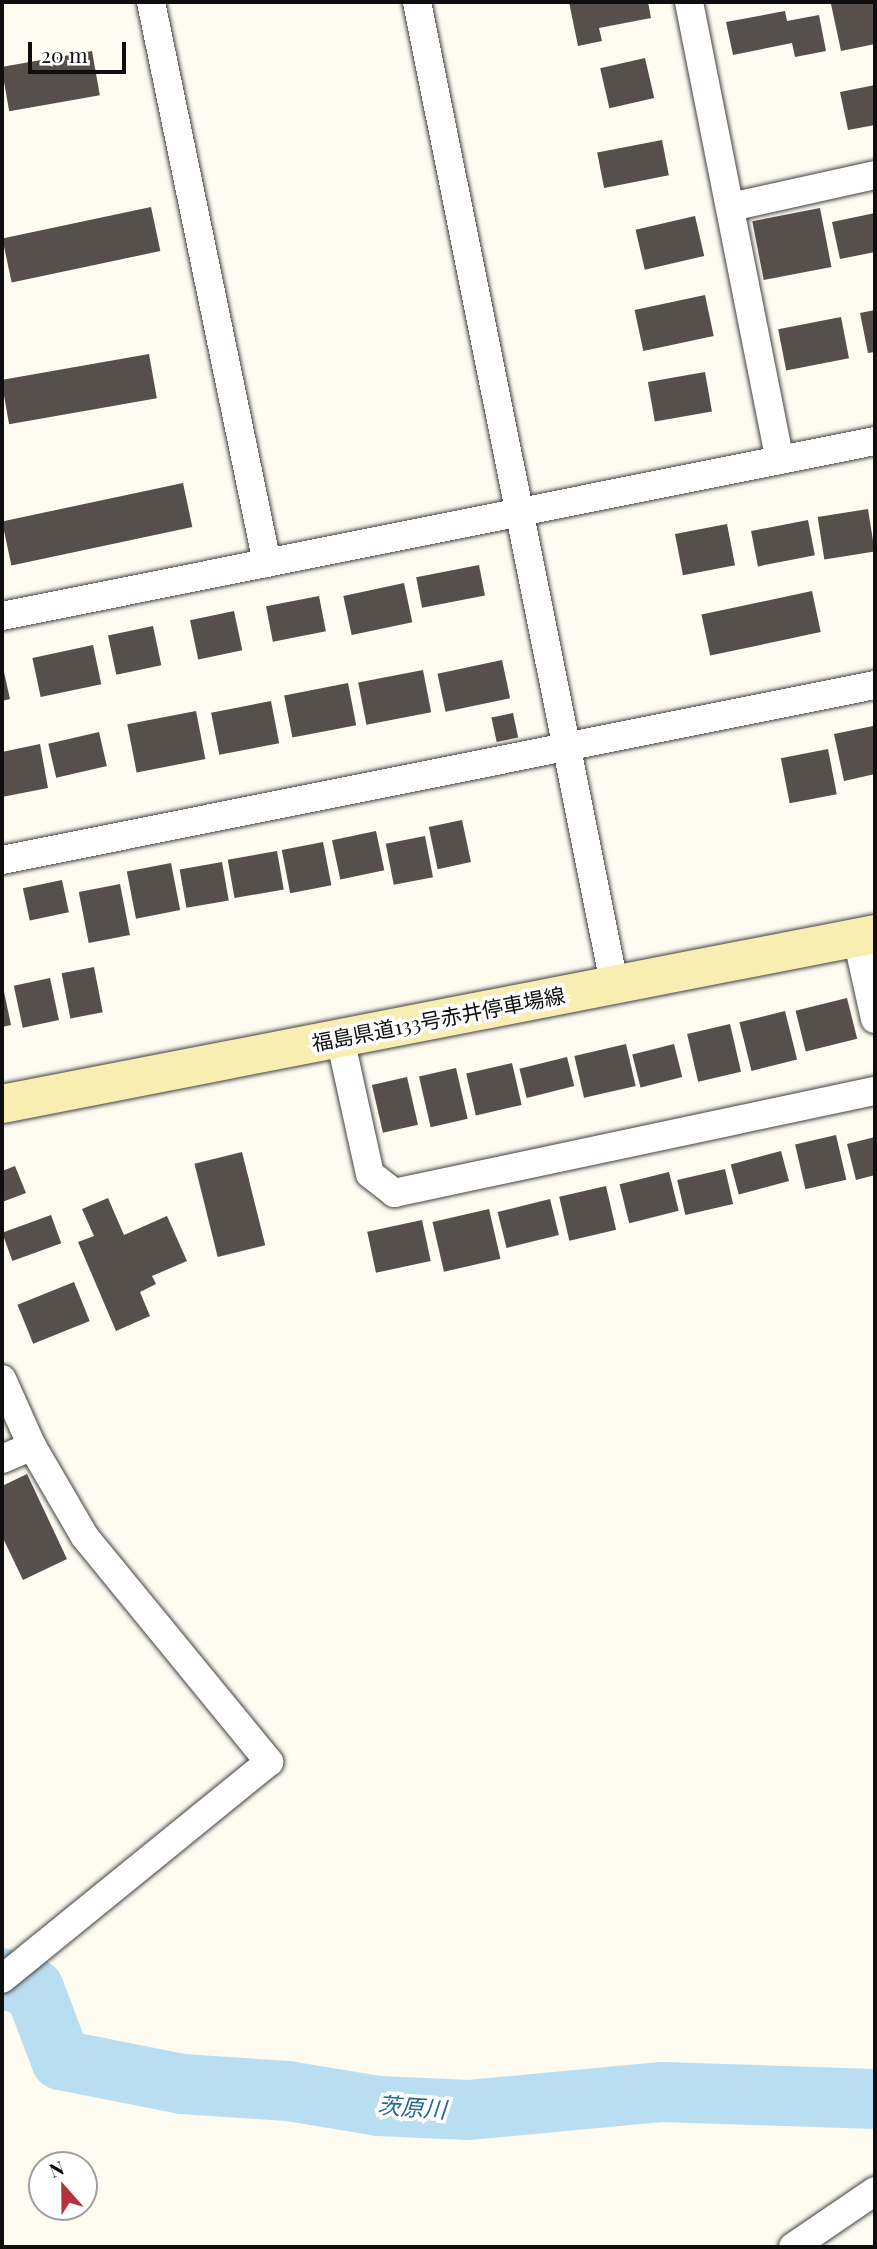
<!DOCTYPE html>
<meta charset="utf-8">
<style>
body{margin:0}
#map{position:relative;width:877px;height:2249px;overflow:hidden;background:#fefbf1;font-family:"Playfair Display","Noto Sans JP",serif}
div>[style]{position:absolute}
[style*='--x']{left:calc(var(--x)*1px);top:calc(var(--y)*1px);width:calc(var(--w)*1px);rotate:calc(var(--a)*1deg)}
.river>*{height:60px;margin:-30px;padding:0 30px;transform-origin:30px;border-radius:30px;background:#badef1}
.building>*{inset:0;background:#564f4c;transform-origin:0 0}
.roads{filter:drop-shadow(0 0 2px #414141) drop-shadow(0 0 2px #414141)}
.minor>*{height:28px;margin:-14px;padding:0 14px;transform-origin:14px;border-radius:14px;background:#fff}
.secondary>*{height:38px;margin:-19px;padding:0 19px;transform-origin:19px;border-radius:19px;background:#f8eeb2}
span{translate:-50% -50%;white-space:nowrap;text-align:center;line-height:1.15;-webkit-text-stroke:7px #fff;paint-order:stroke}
.street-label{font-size:21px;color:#0e0e0e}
.water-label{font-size:23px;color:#226796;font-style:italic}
.frame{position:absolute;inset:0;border:4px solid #0e0e0e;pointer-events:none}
.north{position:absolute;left:28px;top:2151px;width:70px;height:70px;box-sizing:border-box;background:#fff;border:2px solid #9f9f9f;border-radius:50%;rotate:339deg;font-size:19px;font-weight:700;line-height:28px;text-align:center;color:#0e0e0e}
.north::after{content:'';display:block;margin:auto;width:24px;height:32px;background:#b3323c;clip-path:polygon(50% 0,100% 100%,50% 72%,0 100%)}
.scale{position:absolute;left:28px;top:42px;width:98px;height:32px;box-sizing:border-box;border:4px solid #0e0e0e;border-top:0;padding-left:9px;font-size:21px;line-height:24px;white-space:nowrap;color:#0e0e0e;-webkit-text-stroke:5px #fff;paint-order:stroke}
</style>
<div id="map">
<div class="river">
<i style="--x:2;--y:1978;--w:34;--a:19"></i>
<i style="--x:34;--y:1989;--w:76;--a:69.2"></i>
<i style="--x:61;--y:2060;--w:123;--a:11.2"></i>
<i style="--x:182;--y:2084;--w:106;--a:3.8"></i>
<i style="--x:288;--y:2091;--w:92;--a:9.4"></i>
<i style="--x:379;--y:2106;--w:89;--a:2.6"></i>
<i style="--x:468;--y:2110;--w:195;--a:-5.3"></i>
<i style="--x:662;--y:2092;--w:213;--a:1.9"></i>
</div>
<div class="building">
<i style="clip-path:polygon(569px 2px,648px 2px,651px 18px,599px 28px,602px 41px,578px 46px)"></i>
<i style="clip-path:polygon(875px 2px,875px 44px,841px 51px,831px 4px)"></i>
<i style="clip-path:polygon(785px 11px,787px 21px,819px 15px,826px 51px,795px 57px,792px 43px,733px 55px,726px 22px)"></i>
<i style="left:92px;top:51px;width:45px;height:92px;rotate:80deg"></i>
<i style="left:645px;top:58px;width:41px;height:46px;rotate:77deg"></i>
<i style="clip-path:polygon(875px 85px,875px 125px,848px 130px,840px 92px)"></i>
<i style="left:662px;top:140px;width:36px;height:66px;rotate:79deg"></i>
<i style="left:151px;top:207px;width:45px;height:152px;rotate:78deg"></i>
<i style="left:820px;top:208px;width:60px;height:69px;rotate:79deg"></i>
<i style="clip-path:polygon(875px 213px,875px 252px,840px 259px,832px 222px)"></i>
<i style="left:695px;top:216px;width:41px;height:61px;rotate:77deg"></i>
<i style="left:705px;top:295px;width:42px;height:72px;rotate:78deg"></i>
<i style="clip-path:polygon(875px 310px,875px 352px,868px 353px,860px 313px)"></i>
<i style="left:841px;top:317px;width:42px;height:64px;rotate:79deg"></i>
<i style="left:149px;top:354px;width:45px;height:150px;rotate:80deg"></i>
<i style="left:705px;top:372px;width:40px;height:58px;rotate:80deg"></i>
<i style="left:183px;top:483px;width:45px;height:185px;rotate:78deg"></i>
<i style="left:868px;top:509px;width:43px;height:51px;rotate:81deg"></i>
<i style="left:808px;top:520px;width:36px;height:58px;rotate:79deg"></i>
<i style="left:727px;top:524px;width:42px;height:53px;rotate:79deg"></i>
<i style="left:479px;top:565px;width:31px;height:64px;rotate:79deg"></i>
<i style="left:404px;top:583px;width:40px;height:62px;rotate:78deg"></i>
<i style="left:812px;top:591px;width:42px;height:113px;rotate:78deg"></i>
<i style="left:319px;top:596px;width:36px;height:54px;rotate:79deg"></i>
<i style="left:234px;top:611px;width:40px;height:45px;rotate:78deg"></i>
<i style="left:153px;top:626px;width:40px;height:46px;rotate:78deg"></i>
<i style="left:93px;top:645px;width:40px;height:62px;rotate:78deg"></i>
<i style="left:502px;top:660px;width:39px;height:66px;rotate:78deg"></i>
<i style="clip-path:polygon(2px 663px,10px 699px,2px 701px)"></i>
<i style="left:423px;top:670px;width:43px;height:66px;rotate:79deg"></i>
<i style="left:348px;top:683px;width:43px;height:65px;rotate:79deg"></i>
<i style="left:271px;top:701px;width:43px;height:61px;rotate:79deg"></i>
<i style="left:196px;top:711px;width:49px;height:70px;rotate:79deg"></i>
<i style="left:513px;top:713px;width:25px;height:22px;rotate:78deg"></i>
<i style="clip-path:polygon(873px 726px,875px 774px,844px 781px,834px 734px)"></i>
<i style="left:99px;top:732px;width:35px;height:52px;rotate:77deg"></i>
<i style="clip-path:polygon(40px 744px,48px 788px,2px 797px,2px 752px)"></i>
<i style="left:828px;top:749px;width:46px;height:48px;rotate:79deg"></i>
<i style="left:462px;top:820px;width:43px;height:34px;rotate:78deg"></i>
<i style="left:376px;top:831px;width:40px;height:45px;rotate:78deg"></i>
<i style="left:425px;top:836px;width:42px;height:40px;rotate:79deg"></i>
<i style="left:323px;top:842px;width:44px;height:42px;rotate:79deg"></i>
<i style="left:277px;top:851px;width:39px;height:50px;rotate:80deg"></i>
<i style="left:222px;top:862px;width:39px;height:43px;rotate:80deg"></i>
<i style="left:171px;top:863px;width:48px;height:45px;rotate:79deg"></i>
<i style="left:62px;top:880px;width:33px;height:40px;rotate:78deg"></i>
<i style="left:120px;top:884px;width:52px;height:42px;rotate:79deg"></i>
<i style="left:94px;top:967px;width:46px;height:33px;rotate:79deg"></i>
<i style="left:50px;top:978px;width:43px;height:37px;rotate:78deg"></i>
<i style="clip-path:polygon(3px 987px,11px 1025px,2px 1027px,2px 988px)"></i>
<i style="left:847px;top:998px;width:42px;height:53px;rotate:76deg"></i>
<i style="left:785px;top:1011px;width:50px;height:47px;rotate:76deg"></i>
<i style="left:730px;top:1024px;width:49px;height:44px;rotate:77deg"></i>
<i style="left:626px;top:1044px;width:43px;height:53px;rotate:77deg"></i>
<i style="left:674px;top:1044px;width:34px;height:43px;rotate:76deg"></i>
<i style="left:567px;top:1057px;width:30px;height:49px;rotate:76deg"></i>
<i style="left:512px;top:1063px;width:43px;height:47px;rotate:77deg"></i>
<i style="left:456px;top:1068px;width:52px;height:38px;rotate:77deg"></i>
<i style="left:407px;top:1077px;width:49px;height:36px;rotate:77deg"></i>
<i style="left:836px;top:1135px;width:46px;height:42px;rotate:77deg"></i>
<i style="clip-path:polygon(875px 1137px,875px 1175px,856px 1180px,847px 1144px)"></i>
<i style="left:781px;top:1151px;width:31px;height:52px;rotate:75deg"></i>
<i style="left:242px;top:1152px;width:96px;height:49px;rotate:76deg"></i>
<i style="clip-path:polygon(15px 1166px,26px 1193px,2px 1202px,2px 1171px)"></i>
<i style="left:725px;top:1169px;width:36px;height:49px;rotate:77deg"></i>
<i style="left:669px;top:1172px;width:40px;height:51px;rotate:76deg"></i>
<i style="left:606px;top:1186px;width:45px;height:48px;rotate:77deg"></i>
<i style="clip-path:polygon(108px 1198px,124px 1235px,167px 1216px,187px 1261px,152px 1276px,156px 1284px,140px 1292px,150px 1316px,116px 1331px,78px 1242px,94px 1236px,82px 1209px)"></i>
<i style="left:550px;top:1199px;width:37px;height:54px;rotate:76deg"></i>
<i style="left:489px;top:1209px;width:51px;height:58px;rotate:77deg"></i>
<i style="left:51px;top:1215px;width:30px;height:52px;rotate:70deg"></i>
<i style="left:422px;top:1220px;width:42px;height:56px;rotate:78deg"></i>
<i style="left:74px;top:1282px;width:42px;height:61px;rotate:68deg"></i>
<i style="clip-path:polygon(27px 1474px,67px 1559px,23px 1580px,2px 1536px,2px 1486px)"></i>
</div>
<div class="roads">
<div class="minor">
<i style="--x:151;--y:2;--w:573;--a:78.32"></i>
<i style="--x:417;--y:2;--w:1001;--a:78.65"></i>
<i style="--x:689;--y:2;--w:467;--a:78.8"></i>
<i style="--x:731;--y:207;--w:148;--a:-12.5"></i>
<i style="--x:2;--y:616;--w:890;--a:-11.34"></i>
<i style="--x:2;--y:860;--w:890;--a:-11.34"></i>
<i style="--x:857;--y:938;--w:83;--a:77.5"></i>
<i style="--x:340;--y:1038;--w:139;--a:77.6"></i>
<i style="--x:370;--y:1174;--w:31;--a:38"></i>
<i style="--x:394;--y:1193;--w:492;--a:-12"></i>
<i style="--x:2;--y:1379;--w:73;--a:65.9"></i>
<i style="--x:32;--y:1446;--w:105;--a:59.8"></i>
<i style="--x:85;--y:1537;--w:291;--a:50.7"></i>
<i style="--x:269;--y:1762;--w:344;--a:140.9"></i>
<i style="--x:2;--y:1459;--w:33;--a:-23"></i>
<i style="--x:793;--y:2247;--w:99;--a:-34.3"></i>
</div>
<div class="secondary">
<i style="--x:2;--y:1104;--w:889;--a:-11.02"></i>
</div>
</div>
<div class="street-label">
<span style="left:438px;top:1018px;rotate:-11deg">福島県道133号赤井停車場線</span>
</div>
<div class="water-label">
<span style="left:412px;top:2107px;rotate:4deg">茨原川</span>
</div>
<div class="frame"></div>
<div class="north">N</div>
<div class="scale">20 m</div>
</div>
